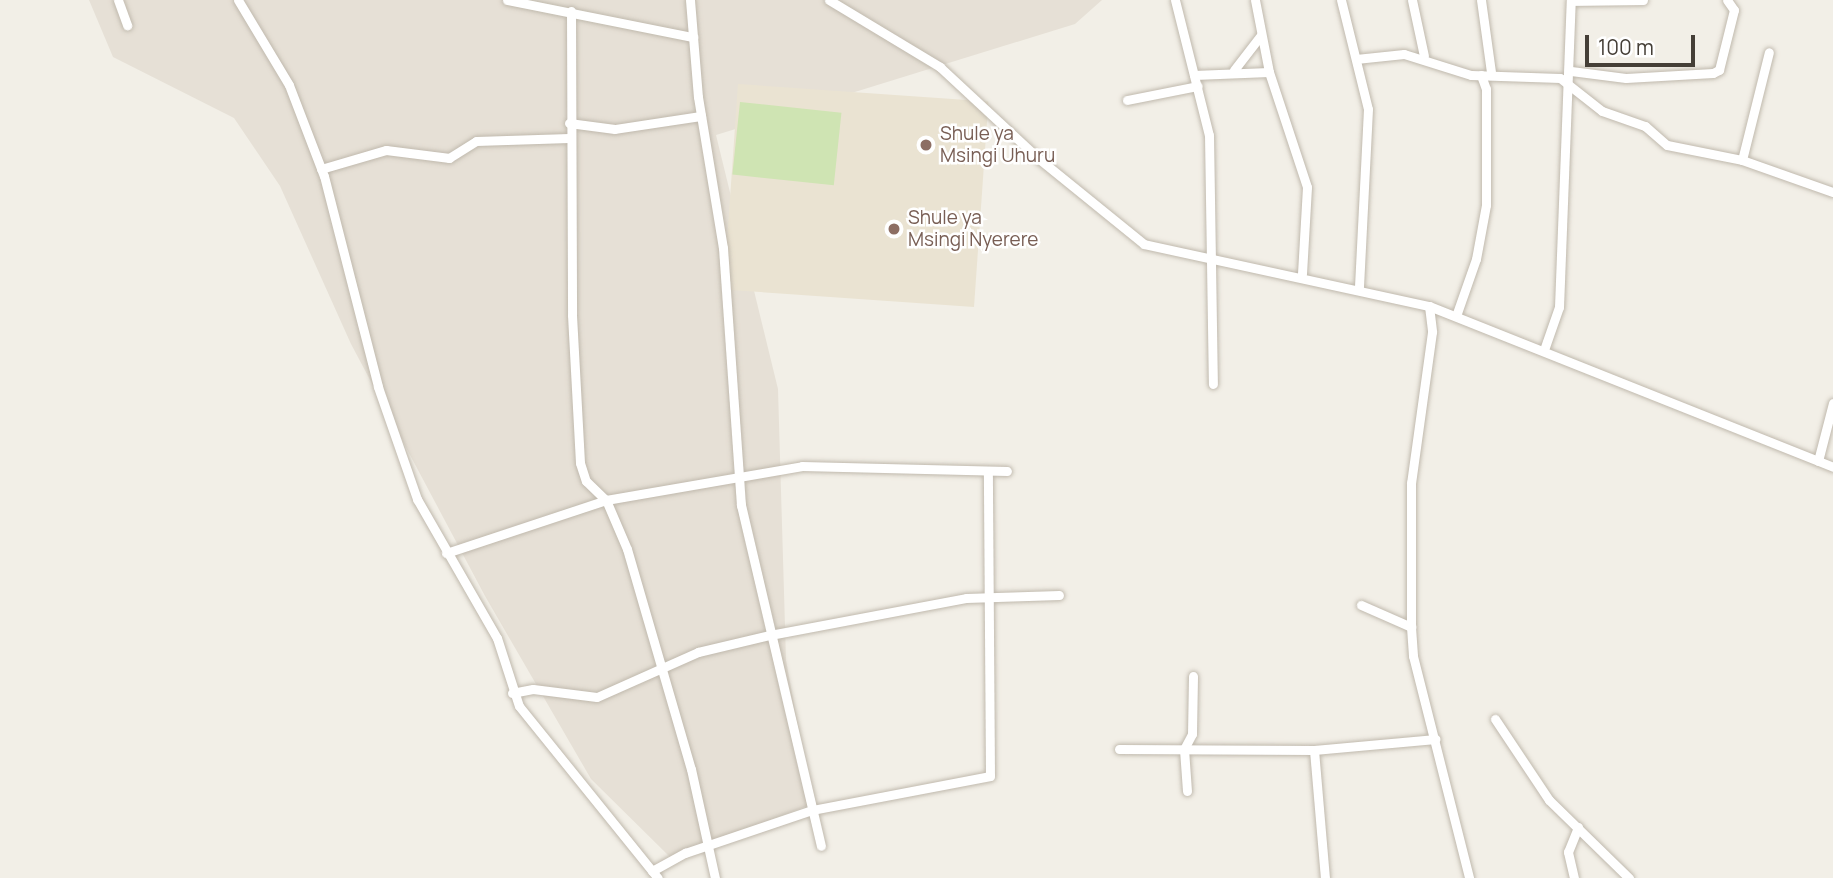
<!DOCTYPE html>
<style>
body{margin:0}
#map{position:relative;width:1833px;height:878px;overflow:hidden;background:#f2efe7;font-family:Manrope,sans-serif}
div>[style]{position:absolute}
[style*='--x']{left:calc(var(--x)*1px);top:calc(var(--y)*1px);width:calc(var(--w)*1px);rotate:calc(var(--a)*1deg)}
.residential>*{inset:0;background:#e6e0d6}
.education>*{inset:0;background:#eae3d2;transform-origin:0 0}
.green>*{inset:0;background:#cfe4b3;transform-origin:0 0}
.roads{filter:drop-shadow(0 0 2px #c0b9ad) drop-shadow(0 0 2px #c0b9ad)}
.minor>*{height:9px;margin:-4.5px;padding:0 4.5px;transform-origin:4.5px;border-radius:4.5px;background:#fff}
.dots>*{width:19px;height:19px;translate:-50% -50%;box-sizing:border-box;border:4px solid #fff;border-radius:50%}
span{translate:-50% -50%;white-space:nowrap;text-align:center;line-height:1.15;-webkit-text-stroke:5px #fff;paint-order:stroke}
.education-label{font-size:19px;color:#785e54}
.left{translate:0 -50%;text-align:left}
.scale{position:absolute;left:1585px;top:35px;width:110px;height:32px;box-sizing:border-box;border:4px solid #453f37;border-top:0;padding-left:9px;font-size:21px;line-height:24px;white-space:nowrap;color:#453f37;-webkit-text-stroke:5px #fff;paint-order:stroke}
</style>
<div id="map">
<div class="residential">
<i style="clip-path:polygon(89px 0,1102px 0,1075px 24px,716px 135px,778px 389px,786px 660px,812px 804px,671px 858px,591px 779px,485px 596px,351px 344px,280px 186px,234px 118px,113px 57px)"></i>
</div>
<div class="education">
<i style="left:738px;top:84px;width:251px;height:206px;rotate:4deg"></i>
</div>
<div class="green">
<i style="left:740px;top:102px;width:102px;height:73px;rotate:6deg"></i>
</div>
<div class="roads">
<div class="minor">
<i style="--x:118;--y:0;--w:27;--a:70"></i>
<i style="--x:238;--y:0;--w:99;--a:59"></i>
<i style="--x:289;--y:85;--w:97;--a:69"></i>
<i style="--x:324;--y:176;--w:218;--a:75.6"></i>
<i style="--x:378;--y:387;--w:119;--a:70.8"></i>
<i style="--x:417;--y:499;--w:160;--a:60.1"></i>
<i style="--x:497;--y:638;--w:71;--a:72.1"></i>
<i style="--x:519;--y:706;--w:221;--a:51.1"></i>
<i style="--x:507;--y:0;--w:190;--a:11.3"></i>
<i style="--x:690;--y:0;--w:97;--a:85.3"></i>
<i style="--x:698;--y:97;--w:153;--a:80.6"></i>
<i style="--x:723;--y:248;--w:258;--a:86"></i>
<i style="--x:741;--y:505;--w:350;--a:76.8"></i>
<i style="--x:829;--y:0;--w:130;--a:31.1"></i>
<i style="--x:940;--y:67;--w:134;--a:42.9"></i>
<i style="--x:1038;--y:158;--w:136;--a:39.1"></i>
<i style="--x:1144;--y:244;--w:292;--a:12.3"></i>
<i style="--x:1429;--y:306;--w:435;--a:21.7"></i>
<i style="--x:1175;--y:0;--w:139;--a:75.9"></i>
<i style="--x:1209;--y:135;--w:249;--a:89.1"></i>
<i style="--x:1255;--y:0;--w:73;--a:79"></i>
<i style="--x:1269;--y:72;--w:121;--a:71.7"></i>
<i style="--x:1307;--y:187;--w:87;--a:93.3"></i>
<i style="--x:1341;--y:0;--w:112;--a:76.1"></i>
<i style="--x:1368;--y:109;--w:178;--a:92.9"></i>
<i style="--x:1412;--y:0;--w:57;--a:77.9"></i>
<i style="--x:1481;--y:0;--w:73;--a:82.1"></i>
<i style="--x:571;--y:11;--w:304;--a:89.8"></i>
<i style="--x:572;--y:315;--w:148;--a:86.9"></i>
<i style="--x:580;--y:463;--w:19;--a:72"></i>
<i style="--x:586;--y:481;--w:28;--a:44"></i>
<i style="--x:606;--y:500;--w:53;--a:66.8"></i>
<i style="--x:627;--y:549;--w:229;--a:73.8"></i>
<i style="--x:691;--y:769;--w:112;--a:77.6"></i>
<i style="--x:1356;--y:59;--w:48;--a:-5.9"></i>
<i style="--x:1404;--y:54;--w:70;--a:17.4"></i>
<i style="--x:1471;--y:75;--w:89;--a:1.9"></i>
<i style="--x:1560;--y:78;--w:53;--a:38.2"></i>
<i style="--x:1602;--y:111;--w:46;--a:19.2"></i>
<i style="--x:1645;--y:126;--w:29;--a:41"></i>
<i style="--x:1667;--y:145;--w:76;--a:11.3"></i>
<i style="--x:1742;--y:160;--w:96;--a:19.4"></i>
<i style="--x:1234;--y:70;--w:44;--a:-52.4"></i>
<i style="--x:1571;--y:71;--w:55;--a:7.3"></i>
<i style="--x:1626;--y:78;--w:87;--a:-3.3"></i>
<i style="--x:1713;--y:73;--w:7;--a:-27"></i>
<i style="--x:1719;--y:70;--w:62;--a:-76"></i>
<i style="--x:1734;--y:10;--w:12;--a:-125"></i>
<i style="--x:1194;--y:75;--w:75;--a:-2.3"></i>
<i style="--x:1127;--y:100;--w:72;--a:-11.2"></i>
<i style="--x:569;--y:123;--w:46;--a:7.4"></i>
<i style="--x:615;--y:129;--w:87;--a:-8.6"></i>
<i style="--x:1742;--y:160;--w:111;--a:-76"></i>
<i style="--x:321;--y:169;--w:68;--a:-16.3"></i>
<i style="--x:386;--y:150;--w:64;--a:7.2"></i>
<i style="--x:449;--y:158;--w:32;--a:-32"></i>
<i style="--x:476;--y:141;--w:93;--a:-1.8"></i>
<i style="--x:1429;--y:306;--w:26;--a:83"></i>
<i style="--x:1432;--y:332;--w:152;--a:97.9"></i>
<i style="--x:1411;--y:483;--w:144;--a:90"></i>
<i style="--x:1411;--y:627;--w:29;--a:86"></i>
<i style="--x:1413;--y:656;--w:229;--a:75.8"></i>
<i style="--x:1456;--y:316;--w:60;--a:-70.7"></i>
<i style="--x:1476;--y:259;--w:55;--a:-79.5"></i>
<i style="--x:1486;--y:205;--w:116;--a:-90"></i>
<i style="--x:1486;--y:89;--w:15;--a:-110"></i>
<i style="--x:1545;--y:347;--w:42;--a:-70.7"></i>
<i style="--x:1559;--y:307;--w:306;--a:-87.8"></i>
<i style="--x:1571;--y:1;--w:72;--a:-0.8"></i>
<i style="--x:1818;--y:461;--w:60;--a:-75.5"></i>
<i style="--x:446;--y:553;--w:169;--a:-18.3"></i>
<i style="--x:606;--y:500;--w:199;--a:-9.8"></i>
<i style="--x:802;--y:466;--w:205;--a:1.4"></i>
<i style="--x:1361;--y:605;--w:55;--a:23.7"></i>
<i style="--x:512;--y:693;--w:21;--a:-11"></i>
<i style="--x:533;--y:689;--w:64;--a:7.1"></i>
<i style="--x:597;--y:697;--w:111;--a:-24"></i>
<i style="--x:698;--y:652;--w:74;--a:-13.3"></i>
<i style="--x:770;--y:635;--w:199;--a:-10.7"></i>
<i style="--x:966;--y:598;--w:93;--a:-1.8"></i>
<i style="--x:1495;--y:719;--w:97;--a:56.3"></i>
<i style="--x:1549;--y:800;--w:112;--a:44.3"></i>
<i style="--x:1119;--y:749;--w:195;--a:0.3"></i>
<i style="--x:1314;--y:750;--w:122;--a:-5.2"></i>
<i style="--x:1314;--y:750;--w:128;--a:85.1"></i>
<i style="--x:1187;--y:791;--w:42;--a:-94.1"></i>
<i style="--x:1184;--y:749;--w:17;--a:-62"></i>
<i style="--x:1192;--y:734;--w:58;--a:-89"></i>
<i style="--x:652;--y:871;--w:38;--a:-29"></i>
<i style="--x:685;--y:853;--w:134;--a:-18.7"></i>
<i style="--x:812;--y:810;--w:181;--a:-10.8"></i>
<i style="--x:990;--y:776;--w:305;--a:-90.4"></i>
<i style="--x:1574;--y:878;--w:27;--a:-103"></i>
<i style="--x:1568;--y:852;--w:27;--a:-68"></i>
</div>
</div>
<div class="dots">
<i style="left:926px;top:145px;background:#8d6e63"></i>
<i style="left:894px;top:229px;background:#8d6e63"></i>
</div>
<div class="education-label">
<span class="left" style="left:940px;top:145px">Shule ya<br>Msingi Uhuru</span>
<span class="left" style="left:908px;top:229px">Shule ya<br>Msingi Nyerere</span>
</div>
<div class="scale">100 m</div>
</div>
